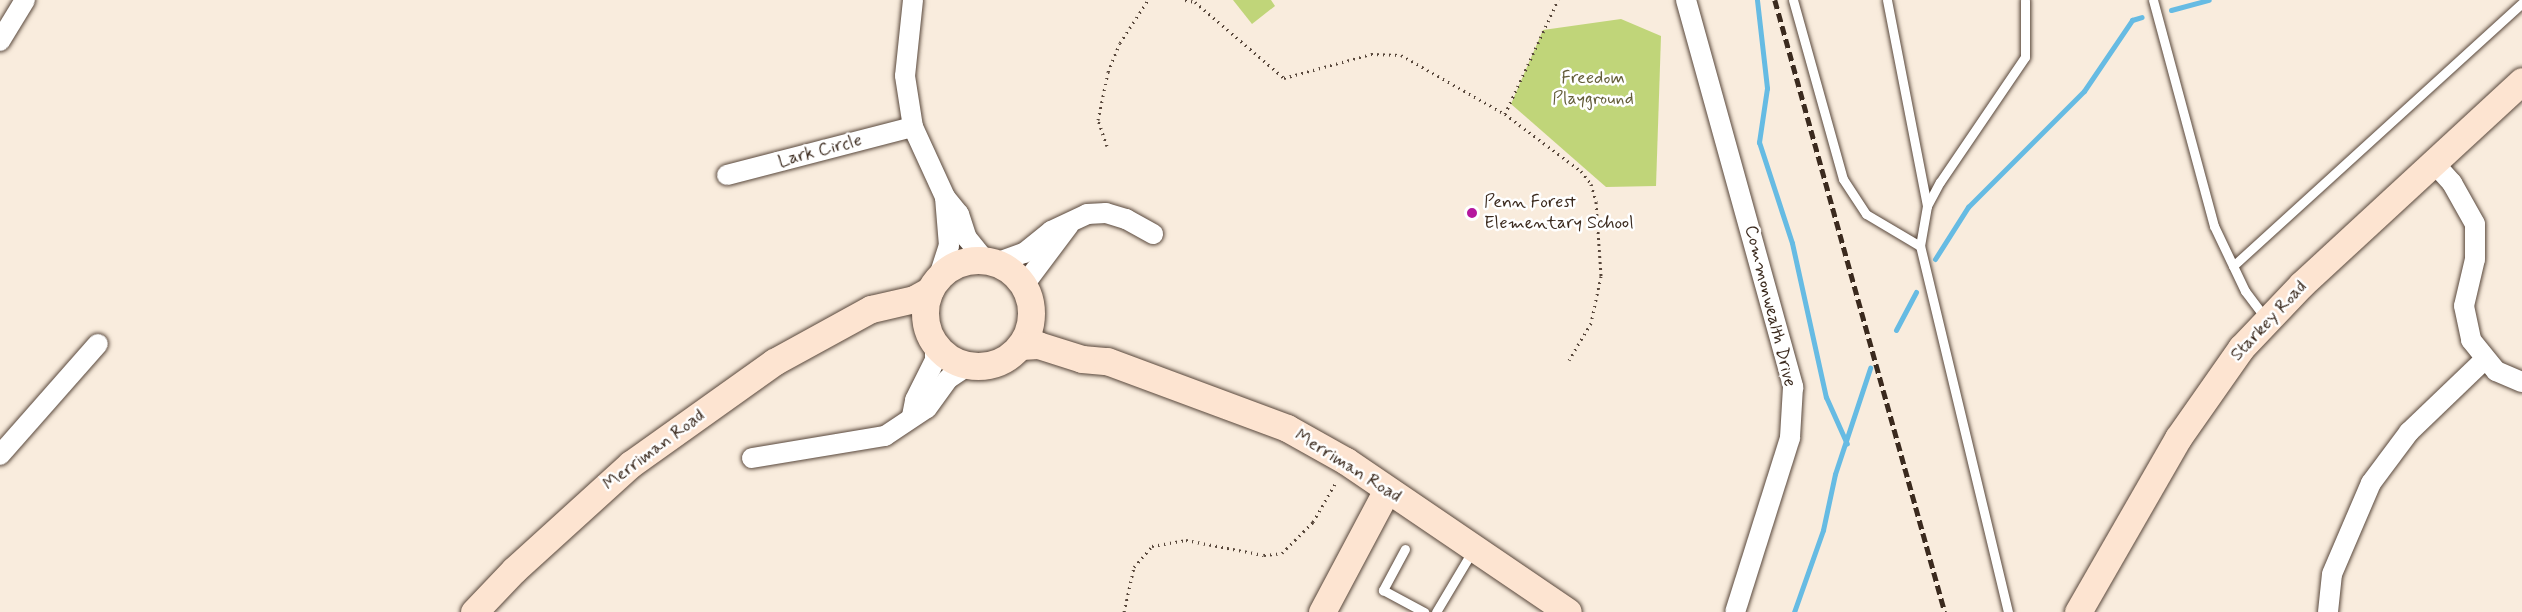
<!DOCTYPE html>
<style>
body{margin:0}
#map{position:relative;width:2522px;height:612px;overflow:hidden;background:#f9ecdd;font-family:Mynerve,sans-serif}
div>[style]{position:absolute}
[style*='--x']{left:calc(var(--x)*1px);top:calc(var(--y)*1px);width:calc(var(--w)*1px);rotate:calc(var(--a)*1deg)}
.green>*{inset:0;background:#c0d579}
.stream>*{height:5px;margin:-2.5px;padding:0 2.5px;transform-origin:2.5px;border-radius:2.5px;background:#66bbe3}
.path>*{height:3px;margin-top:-1.5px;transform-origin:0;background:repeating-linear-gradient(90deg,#58473b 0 1.5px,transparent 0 6px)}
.roads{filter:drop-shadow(0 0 2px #58473b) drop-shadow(0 0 2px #58473b)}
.lane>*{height:9px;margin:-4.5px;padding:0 4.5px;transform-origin:4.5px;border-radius:4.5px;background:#fff}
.street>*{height:20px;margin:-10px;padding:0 10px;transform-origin:10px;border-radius:10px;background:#fff}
.secondary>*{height:27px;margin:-13.5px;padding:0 13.5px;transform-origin:13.5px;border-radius:13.5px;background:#fde4d1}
.secondary>.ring{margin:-13.5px;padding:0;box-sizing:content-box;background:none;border:27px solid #fde4d1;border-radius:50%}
.rail>*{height:4.5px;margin-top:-2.25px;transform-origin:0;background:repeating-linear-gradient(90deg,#3b2a1e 0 9px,transparent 0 13.5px)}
.dots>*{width:16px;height:16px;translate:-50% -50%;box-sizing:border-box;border:3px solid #fff;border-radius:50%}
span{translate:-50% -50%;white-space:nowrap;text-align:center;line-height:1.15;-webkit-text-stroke:5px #fff;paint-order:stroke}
.park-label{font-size:18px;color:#635d39}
.street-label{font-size:18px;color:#3b2a1e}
.poi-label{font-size:18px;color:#3b2a1e}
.left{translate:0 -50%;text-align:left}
</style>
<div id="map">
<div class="green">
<i style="clip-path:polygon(1233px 0,1271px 0,1275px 6px,1252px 24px)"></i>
<i style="clip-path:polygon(1621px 19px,1661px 36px,1656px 186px,1606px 187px,1511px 104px,1543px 30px)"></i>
</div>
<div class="stream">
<i style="--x:1757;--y:0;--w:89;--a:83.5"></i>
<i style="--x:1767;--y:88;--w:55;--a:98.4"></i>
<i style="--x:1759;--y:142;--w:106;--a:71.9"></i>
<i style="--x:1792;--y:243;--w:158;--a:77.6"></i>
<i style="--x:1826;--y:397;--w:51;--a:65.9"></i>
<i style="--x:2171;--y:10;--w:39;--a:-15"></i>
<i style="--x:1935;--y:259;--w:62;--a:-57.6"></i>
<i style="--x:1968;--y:207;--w:164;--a:-45"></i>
<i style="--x:2084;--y:91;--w:86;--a:-55.9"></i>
<i style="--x:2132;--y:20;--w:10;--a:-17"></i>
<i style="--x:1896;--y:330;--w:43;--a:-62.2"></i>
<i style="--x:1794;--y:612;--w:87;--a:-70.5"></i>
<i style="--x:1823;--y:530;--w:57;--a:-77.9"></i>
<i style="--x:1835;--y:474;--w:112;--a:-71.7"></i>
</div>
<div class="path">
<i style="--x:1185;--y:0;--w:10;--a:11"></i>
<i style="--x:1195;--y:2;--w:117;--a:40.5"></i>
<i style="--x:1284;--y:78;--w:90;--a:-15.4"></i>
<i style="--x:1371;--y:54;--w:30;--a:2"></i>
<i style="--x:1401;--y:55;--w:120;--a:29.6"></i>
<i style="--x:1505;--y:114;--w:126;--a:-65.1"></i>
<i style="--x:1505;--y:114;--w:95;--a:36.9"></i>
<i style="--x:1581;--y:171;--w:16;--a:52"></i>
<i style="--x:1591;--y:184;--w:19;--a:74"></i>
<i style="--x:1596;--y:202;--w:74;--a:86.1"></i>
<i style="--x:1601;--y:276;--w:48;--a:102"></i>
<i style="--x:1591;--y:323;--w:43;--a:120.7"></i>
<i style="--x:1107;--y:146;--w:28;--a:-109"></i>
<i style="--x:1098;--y:120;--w:49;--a:-78.2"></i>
<i style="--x:1108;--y:72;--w:31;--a:-68"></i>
<i style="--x:1120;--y:43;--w:51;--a:-56.9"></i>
<i style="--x:1124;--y:612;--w:46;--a:-77.5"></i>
<i style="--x:1134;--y:567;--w:28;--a:-49"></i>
<i style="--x:1152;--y:546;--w:35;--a:-10"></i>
<i style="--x:1186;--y:540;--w:79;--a:10.9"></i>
<i style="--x:1264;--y:555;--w:18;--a:-6"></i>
<i style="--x:1282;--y:553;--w:44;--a:-45"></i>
<i style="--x:1313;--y:522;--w:46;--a:-60.1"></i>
</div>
<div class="roads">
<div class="lane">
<i style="--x:1793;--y:0;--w:186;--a:74.4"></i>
<i style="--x:1843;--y:179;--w:42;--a:56.7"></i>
<i style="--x:1866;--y:214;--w:63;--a:30.7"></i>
<i style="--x:1887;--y:0;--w:210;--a:79"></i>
<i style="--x:2153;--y:0;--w:234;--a:74.9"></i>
<i style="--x:2214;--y:226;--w:72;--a:64.5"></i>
<i style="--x:2245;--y:291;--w:34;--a:53"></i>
<i style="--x:2233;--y:266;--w:391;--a:-42.3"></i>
<i style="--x:1405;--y:549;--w:47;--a:118.2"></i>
<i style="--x:1383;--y:590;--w:47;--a:28.2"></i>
<i style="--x:1436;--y:612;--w:72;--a:-59.2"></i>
<i style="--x:2008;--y:612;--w:376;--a:-103.5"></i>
<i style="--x:1920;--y:246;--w:41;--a:-80.1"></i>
<i style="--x:1927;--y:206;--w:27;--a:-62"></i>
<i style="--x:1940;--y:182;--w:151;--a:-55.8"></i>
<i style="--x:2025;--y:57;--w:57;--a:-90"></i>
</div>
<div class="street">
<i style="--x:913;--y:0;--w:76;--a:96"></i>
<i style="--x:905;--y:76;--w:52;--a:81.1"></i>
<i style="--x:913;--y:127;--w:77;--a:65.4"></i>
<i style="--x:945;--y:197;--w:22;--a:51"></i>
<i style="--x:959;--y:214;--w:25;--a:72"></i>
<i style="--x:967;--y:238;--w:28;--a:51"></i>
<i style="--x:1686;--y:0;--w:402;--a:74.5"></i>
<i style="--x:1793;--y:387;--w:51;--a:93.4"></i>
<i style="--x:1790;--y:438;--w:182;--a:107.5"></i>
<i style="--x:0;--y:41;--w:48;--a:-58.6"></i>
<i style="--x:2434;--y:163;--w:27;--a:48"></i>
<i style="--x:2452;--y:183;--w:47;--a:60.7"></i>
<i style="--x:2475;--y:224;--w:35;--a:90"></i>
<i style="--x:2475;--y:259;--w:48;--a:103.2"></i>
<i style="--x:2464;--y:306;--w:35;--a:78"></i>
<i style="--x:2471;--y:340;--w:40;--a:51"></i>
<i style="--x:2496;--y:371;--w:28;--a:23"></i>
<i style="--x:727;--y:175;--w:192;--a:-14.5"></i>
<i style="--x:996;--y:263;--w:30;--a:-20"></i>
<i style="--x:1024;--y:253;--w:35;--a:-39"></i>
<i style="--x:1051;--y:231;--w:40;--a:-25"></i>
<i style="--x:1087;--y:214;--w:19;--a:-3"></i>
<i style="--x:1106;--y:213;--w:21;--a:17"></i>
<i style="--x:1126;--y:219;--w:31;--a:29"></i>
<i style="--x:938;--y:279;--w:35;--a:-72"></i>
<i style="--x:949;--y:246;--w:49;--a:-94.7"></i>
<i style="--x:1024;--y:285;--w:75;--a:-53.1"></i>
<i style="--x:912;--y:416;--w:16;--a:-79"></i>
<i style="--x:915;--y:400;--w:45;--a:-63.4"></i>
<i style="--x:935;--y:360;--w:16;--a:-90"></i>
<i style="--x:0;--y:455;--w:148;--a:-48.6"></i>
<i style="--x:752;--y:458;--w:135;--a:-9.4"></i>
<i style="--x:885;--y:436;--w:50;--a:-33.7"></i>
<i style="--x:927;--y:408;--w:36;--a:-54"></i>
<i style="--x:948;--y:379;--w:23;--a:-34"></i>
<i style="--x:2328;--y:612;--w:38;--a:-84"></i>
<i style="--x:2332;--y:574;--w:99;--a:-66.8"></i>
<i style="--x:2371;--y:483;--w:64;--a:-53.3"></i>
<i style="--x:2409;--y:432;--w:104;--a:-43.8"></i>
</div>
<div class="secondary">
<i class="ring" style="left:925px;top:260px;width:79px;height:79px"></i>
<i style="--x:1021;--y:346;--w:17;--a:-3"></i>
<i style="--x:1038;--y:345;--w:46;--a:17.7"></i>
<i style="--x:1082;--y:359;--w:25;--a:5"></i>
<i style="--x:1107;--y:361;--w:192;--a:20.4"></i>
<i style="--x:1287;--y:428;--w:68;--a:29.2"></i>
<i style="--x:1346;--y:461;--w:268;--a:34.2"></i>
<i style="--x:474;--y:612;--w:58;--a:-46.4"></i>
<i style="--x:514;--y:570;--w:158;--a:-42.2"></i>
<i style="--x:631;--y:464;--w:176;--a:-35.5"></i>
<i style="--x:774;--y:362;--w:111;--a:-28.7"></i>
<i style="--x:871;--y:309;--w:44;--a:-13.1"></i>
<i style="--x:914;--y:299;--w:18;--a:-29"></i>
<i style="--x:1322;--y:612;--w:138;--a:-62"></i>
<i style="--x:2078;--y:612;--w:201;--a:-60.1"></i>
<i style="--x:2178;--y:438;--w:110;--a:-55"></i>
<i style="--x:2241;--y:348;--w:88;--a:-46.4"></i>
<i style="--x:2302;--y:284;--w:299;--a:-42.7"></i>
</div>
</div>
<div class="rail">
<i style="--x:1775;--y:0;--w:635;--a:74.48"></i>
</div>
<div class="dots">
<i style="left:1472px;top:213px;background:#b5179e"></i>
</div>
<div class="park-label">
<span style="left:1593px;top:89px">Freedom<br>Playground</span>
</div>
<div class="street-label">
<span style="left:820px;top:151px;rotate:-15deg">Lark Circle</span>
<span style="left:1770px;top:306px;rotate:76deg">Commonwealth Drive</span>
<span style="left:2269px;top:321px;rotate:-47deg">Starkey Road</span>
<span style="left:654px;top:450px;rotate:-37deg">Merriman Road</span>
<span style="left:1348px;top:466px;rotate:32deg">Merriman Road</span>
</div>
<div class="poi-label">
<span class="left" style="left:1484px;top:213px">Penn Forest<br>Elementary School</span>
</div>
</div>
